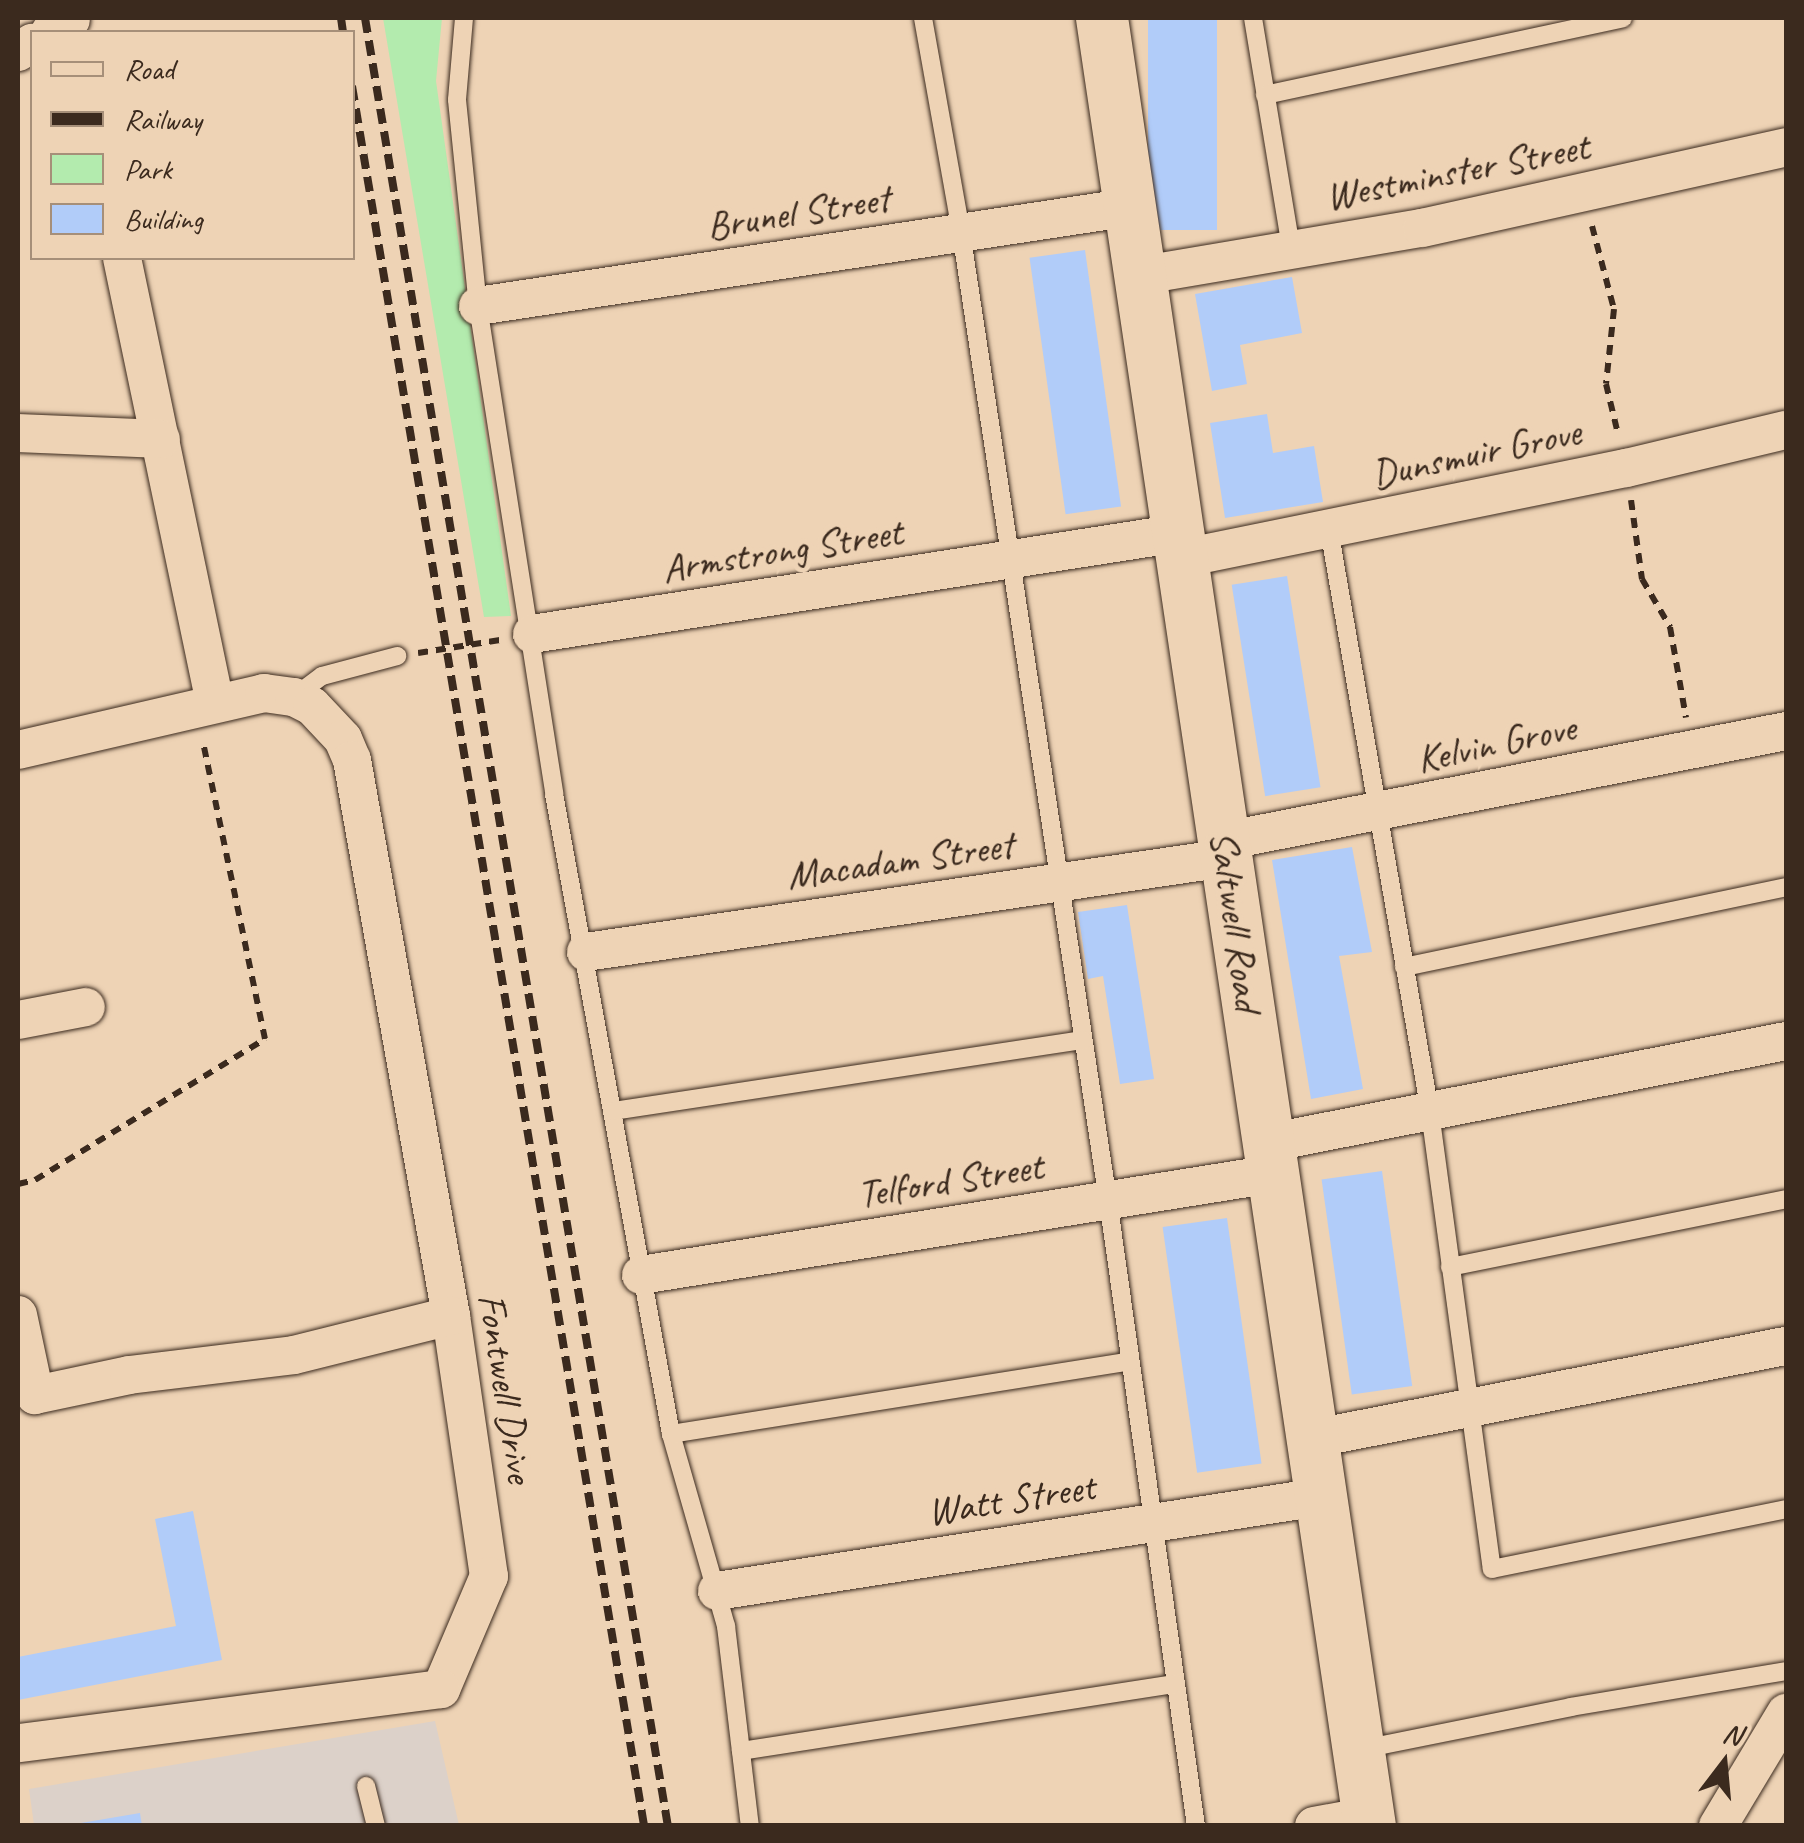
<!DOCTYPE html>
<style>
body{margin:0}
#map{position:relative;width:1804px;height:1843px;overflow:hidden;background:#eed3b5;font-family:Caveat,sans-serif}
div>[style]{position:absolute}
[style*='--x']{left:calc(var(--x)*1px);top:calc(var(--y)*1px);width:calc(var(--w)*1px);rotate:calc(var(--a)*1deg)}
.built>*{inset:0;background:#dcd1c9}
.green>*{inset:0;background:#b3ebae}
.building>*{inset:0;background:#b1ccf9;transform-origin:0 0}
.path>*{height:6px;margin-top:-3px;transform-origin:0;background:repeating-linear-gradient(90deg,#3b2a1e 0 10px,transparent 0 18px)}
.roads{filter:drop-shadow(0 0 2px #3b2a1e) drop-shadow(0 0 2px #3b2a1e)}
.lane>*{height:18px;margin:-9px;padding:0 9px;transform-origin:9px;border-radius:9px;background:#eed3b5}
.street>*{height:38px;margin:-19px;padding:0 19px;transform-origin:19px;border-radius:19px;background:#eed3b5}
.secondary>*{height:52px;margin:-26px;padding:0 26px;transform-origin:26px;border-radius:26px;background:#eed3b5}
.rail>*{height:8px;margin-top:-4px;transform-origin:0;background:repeating-linear-gradient(90deg,#3b2a1e 0 15px,transparent 0 23px)}
span{translate:-50% -50%;white-space:nowrap;text-align:center;line-height:1.15;-webkit-text-stroke:10px #eed3b5;paint-order:stroke}
.street-label{font-size:40px;color:#3b2a1e}
.frame{position:absolute;inset:0;border:20px solid #3b2a1e;pointer-events:none}
.legend{position:absolute;left:30px;top:30px;width:325px;height:230px;box-sizing:border-box;background:#eed3b5;border:2px solid #a68f79;margin:0;padding:12px 18px;list-style:none;font-size:30px;color:#3b2a1e}
.legend li{display:flex;align-items:center;gap:20px;height:50px}
.legend b{width:50px;border:2px solid #a68f79}
.north{position:absolute;left:1674px;top:1713px;width:100px;height:100px;-webkit-text-stroke:8px #eed3b5;paint-order:stroke;rotate:16deg;font-size:28px;font-weight:700;line-height:40px;text-align:center;color:#3b2a1e}
.north::after{content:'';display:block;margin:auto;width:35px;height:45px;background:#3b2a1e;clip-path:polygon(50% 0,100% 100%,50% 72%,0 100%)}
</style>
<div id="map">
<div class="built">
<i style="clip-path:polygon(435px 1721px,459px 1825px,34px 1825px,29px 1789px)"></i>
</div>
<div class="green">
<i style="clip-path:polygon(383px 18px,442px 18px,436px 81px,511px 616px,484px 617px)"></i>
</div>
<div class="building">
<i style="left:1148px;top:18px;width:69px;height:212px"></i>
<i style="left:1085px;top:250px;width:259px;height:56px;rotate:82deg"></i>
<i style="clip-path:polygon(1292px 277px,1302px 333px,1240px 345px,1247px 384px,1212px 391px,1195px 294px)"></i>
<i style="clip-path:polygon(1267px 414px,1273px 453px,1314px 446px,1323px 502px,1225px 518px,1210px 423px)"></i>
<i style="left:1287px;top:576px;width:214px;height:56px;rotate:81deg"></i>
<i style="clip-path:polygon(1352px 847px,1372px 952px,1339px 956px,1363px 1089px,1311px 1099px,1272px 860px)"></i>
<i style="clip-path:polygon(1127px 905px,1154px 1079px,1120px 1084px,1103px 976px,1088px 979px,1078px 912px)"></i>
<i style="left:1382px;top:1171px;width:217px;height:61px;rotate:82deg"></i>
<i style="left:1227px;top:1218px;width:248px;height:65px;rotate:82deg"></i>
<i style="clip-path:polygon(193px 1511px,222px 1660px,18px 1700px,18px 1657px,176px 1626px,155px 1519px)"></i>
<i style="clip-path:polygon(140px 1813px,142px 1826px,82px 1826px,81px 1823px)"></i>
</div>
<div class="path">
<i style="--x:1592;--y:226;--w:86;--a:75.2"></i>
<i style="--x:1614;--y:309;--w:75;--a:96.1"></i>
<i style="--x:1606;--y:384;--w:51;--a:76.5"></i>
<i style="--x:1631;--y:500;--w:80;--a:82.1"></i>
<i style="--x:1642;--y:579;--w:56;--a:59.7"></i>
<i style="--x:1670;--y:627;--w:92;--a:80"></i>
<i style="--x:418;--y:653;--w:83;--a:-9"></i>
<i style="--x:18;--y:1184;--w:17;--a:-13"></i>
<i style="--x:35;--y:1180;--w:270;--a:-31.5"></i>
<i style="--x:265;--y:1039;--w:303;--a:-101.8"></i>
</div>
<div class="roads">
<div class="lane">
<i style="--x:464;--y:18;--w:82;--a:94.9"></i>
<i style="--x:457;--y:100;--w:207;--a:84.2"></i>
<i style="--x:478;--y:306;--w:494;--a:81.1"></i>
<i style="--x:554;--y:794;--w:651;--a:79.64"></i>
<i style="--x:671;--y:1434;--w:200;--a:74"></i>
<i style="--x:726;--y:1626;--w:201;--a:83.2"></i>
<i style="--x:923;--y:18;--w:217;--a:79.9"></i>
<i style="--x:961;--y:232;--w:979;--a:81.37"></i>
<i style="--x:1108;--y:1200;--w:632;--a:82"></i>
<i style="--x:1253;--y:18;--w:233;--a:80.6"></i>
<i style="--x:1265;--y:95;--w:366;--a:-12.1"></i>
<i style="--x:1329;--y:529;--w:592;--a:80.17"></i>
<i style="--x:1430;--y:1112;--w:461;--a:82.3"></i>
<i style="--x:1492;--y:1569;--w:300;--a:-11.5"></i>
<i style="--x:294;--y:697;--w:35;--a:-37"></i>
<i style="--x:322;--y:676;--w:78;--a:-14.9"></i>
<i style="--x:1404;--y:967;--w:390;--a:-11.8"></i>
<i style="--x:613;--y:1111;--w:475;--a:-8.6"></i>
<i style="--x:1450;--y:1267;--w:343;--a:-11.4"></i>
<i style="--x:671;--y:1434;--w:465;--a:-9"></i>
<i style="--x:1363;--y:1749;--w:212;--a:-11.4"></i>
<i style="--x:1571;--y:1707;--w:218;--a:-9.5"></i>
<i style="--x:741;--y:1751;--w:440;--a:-8.8"></i>
<i style="--x:366;--y:1786;--w:41;--a:76"></i>
</div>
<div class="street">
<i style="--x:50;--y:32;--w:24;--a:-30"></i>
<i style="--x:18;--y:52;--w:17;--a:-33"></i>
<i style="--x:122;--y:258;--w:455;--a:78.2"></i>
<i style="--x:1143;--y:275;--w:283;--a:-9.6"></i>
<i style="--x:1422;--y:228;--w:373;--a:-12.5"></i>
<i style="--x:478;--y:306;--w:660;--a:-8.62"></i>
<i style="--x:18;--y:433;--w:143;--a:2.4"></i>
<i style="--x:1183;--y:558;--w:452;--a:-11.5"></i>
<i style="--x:1626;--y:468;--w:164;--a:-13.4"></i>
<i style="--x:532;--y:634;--w:655;--a:-8.87"></i>
<i style="--x:18;--y:750;--w:253;--a:-13"></i>
<i style="--x:264;--y:693;--w:30;--a:8"></i>
<i style="--x:294;--y:697;--w:20;--a:27"></i>
<i style="--x:312;--y:706;--w:45;--a:46.8"></i>
<i style="--x:343;--y:739;--w:23;--a:67"></i>
<i style="--x:352;--y:760;--w:565;--a:79.9"></i>
<i style="--x:451;--y:1316;--w:263;--a:81.7"></i>
<i style="--x:489;--y:1576;--w:123;--a:113"></i>
<i style="--x:441;--y:1689;--w:426;--a:172.7"></i>
<i style="--x:1224;--y:841;--w:573;--a:-11.07"></i>
<i style="--x:586;--y:952;--w:647;--a:-8.36"></i>
<i style="--x:18;--y:1020;--w:69;--a:-10.8"></i>
<i style="--x:1268;--y:1143;--w:528;--a:-11.14"></i>
<i style="--x:641;--y:1275;--w:639;--a:-9.09"></i>
<i style="--x:18;--y:1315;--w:82;--a:78"></i>
<i style="--x:35;--y:1395;--w:96;--a:-12"></i>
<i style="--x:129;--y:1375;--w:166;--a:-6.9"></i>
<i style="--x:294;--y:1355;--w:162;--a:-14"></i>
<i style="--x:1311;--y:1439;--w:484;--a:-11.1"></i>
<i style="--x:717;--y:1591;--w:609;--a:-8.87"></i>
<i style="--x:1314;--y:1826;--w:55;--a:-10.5"></i>
<i style="--x:1718;--y:1826;--w:132;--a:-59"></i>
</div>
<div class="secondary">
<i style="--x:1102;--y:18;--w:1828;--a:81.57"></i>
</div>
</div>
<div class="rail">
<i style="--x:341;--y:18;--w:14;--a:82"></i>
<i style="--x:365;--y:18;--w:1833;--a:80.49"></i>
<i style="--x:352;--y:86;--w:1764;--a:80.47"></i>
</div>
<div class="street-label">
<span style="left:1457px;top:171px;rotate:-11deg">Westminster Street</span>
<span style="left:798px;top:212px;rotate:-9deg">Brunel Street</span>
<span style="left:1476px;top:453px;rotate:-12deg">Dunsmuir Grove</span>
<span style="left:782px;top:550px;rotate:-9deg">Armstrong Street</span>
<span style="left:1496px;top:743px;rotate:-12deg">Kelvin Grove</span>
<span style="left:900px;top:860px;rotate:-8deg">Macadam Street</span>
<span style="left:1236px;top:921px;rotate:82deg">Saltwell Road</span>
<span style="left:950px;top:1180px;rotate:-9deg">Telford Street</span>
<span style="left:506px;top:1388px;rotate:81deg">Fontwell Drive</span>
<span style="left:1011px;top:1499px;rotate:-9deg">Watt Street</span>
</div>
<div class="frame"></div>
<ul class="legend">
<li><b style="height:12px;background:#eed3b5"></b>Road</li>
<li><b style="height:12px;background:#3b2a1e"></b>Railway</li>
<li><b style="height:28px;background:#b3ebae"></b>Park</li>
<li><b style="height:28px;background:#b1ccf9"></b>Building</li>
</ul>
<div class="north">N</div>
</div>
